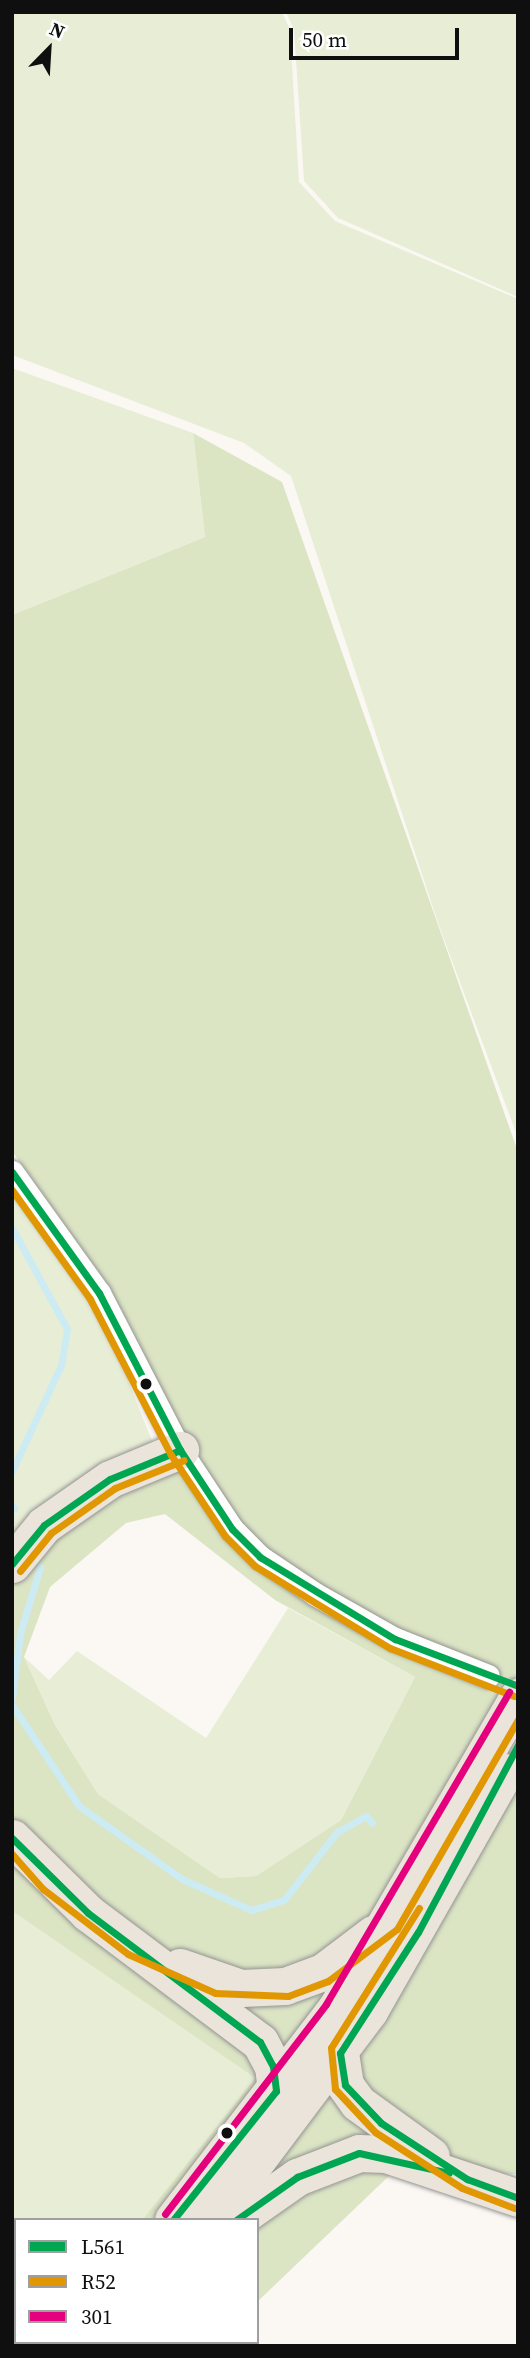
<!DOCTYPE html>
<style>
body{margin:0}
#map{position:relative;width:530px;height:2358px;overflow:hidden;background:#fbf8f4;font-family:"Source Serif 4",serif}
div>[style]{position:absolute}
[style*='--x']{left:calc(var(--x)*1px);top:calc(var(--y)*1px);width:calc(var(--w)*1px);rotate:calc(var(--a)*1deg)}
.green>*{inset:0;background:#e8eed6}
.forest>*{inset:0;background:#dbe5c4}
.stream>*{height:7px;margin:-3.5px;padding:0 3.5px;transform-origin:3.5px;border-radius:3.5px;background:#cdebf3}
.roads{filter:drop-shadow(0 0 2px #959492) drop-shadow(0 0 2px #959492)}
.minor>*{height:23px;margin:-11.5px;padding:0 11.5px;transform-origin:11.5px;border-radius:11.5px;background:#fefefd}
.primary>*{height:37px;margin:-18.5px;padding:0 18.5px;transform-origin:18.5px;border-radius:18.5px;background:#ebe4da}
.bus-1>*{height:7px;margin:-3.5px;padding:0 3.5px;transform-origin:3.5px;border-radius:3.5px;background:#00a651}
.bus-2>*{height:7px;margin:-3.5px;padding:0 3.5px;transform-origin:3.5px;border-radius:3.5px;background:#e09702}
.bus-3>*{height:7px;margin:-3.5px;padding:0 3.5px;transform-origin:3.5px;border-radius:3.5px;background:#e5007d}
.dots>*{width:19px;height:19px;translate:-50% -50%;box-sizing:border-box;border:4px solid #fff;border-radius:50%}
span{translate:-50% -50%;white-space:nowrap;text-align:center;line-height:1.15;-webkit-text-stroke:7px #fff;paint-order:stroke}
.frame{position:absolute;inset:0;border:14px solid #0f0f0f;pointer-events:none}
.legend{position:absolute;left:14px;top:2218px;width:245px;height:126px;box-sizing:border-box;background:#fff;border:2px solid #9f9f9f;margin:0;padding:9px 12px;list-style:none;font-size:21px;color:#0f0f0f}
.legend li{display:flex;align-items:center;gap:14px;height:35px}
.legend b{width:35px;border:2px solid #9f9f9f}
.north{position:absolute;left:14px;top:14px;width:70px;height:70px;-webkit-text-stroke:5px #fff;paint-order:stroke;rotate:24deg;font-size:19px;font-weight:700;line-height:28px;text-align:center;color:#0f0f0f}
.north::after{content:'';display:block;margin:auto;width:24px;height:32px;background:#0f0f0f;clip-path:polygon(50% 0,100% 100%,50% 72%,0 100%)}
.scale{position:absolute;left:289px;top:28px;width:170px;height:32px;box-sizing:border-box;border:4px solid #0f0f0f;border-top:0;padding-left:9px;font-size:21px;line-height:24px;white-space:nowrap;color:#0f0f0f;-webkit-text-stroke:5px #fff;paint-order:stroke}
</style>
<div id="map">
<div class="green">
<i style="clip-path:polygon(12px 12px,282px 12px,290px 29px,299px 182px,335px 221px,518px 299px,518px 1138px,439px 926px,291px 476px,244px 443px,12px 355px)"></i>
<i style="clip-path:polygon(286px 12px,518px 12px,518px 297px,338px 218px,304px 181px,294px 30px)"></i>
<i style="clip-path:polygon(12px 368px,193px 433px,205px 537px,12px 615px)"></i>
<i style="clip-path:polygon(12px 1194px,108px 1330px,154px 1446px,12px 1535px)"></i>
<i style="clip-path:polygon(288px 1608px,415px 1677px,341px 1820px,256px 1876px,220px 1878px,98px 1794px,55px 1725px,24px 1657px,49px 1680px,77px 1651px,206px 1738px)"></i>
<i style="clip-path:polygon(12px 1911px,255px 2078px,142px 2220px,16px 2220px,16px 2342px,36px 2342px,33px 2346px,12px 2346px)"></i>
</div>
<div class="forest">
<i style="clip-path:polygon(evenodd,193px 433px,282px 482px,518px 1152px,518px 2174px,390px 2175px,257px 2302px,257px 2220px,142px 2220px,255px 2078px,12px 1911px,12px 1535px,175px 1446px,107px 1284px,12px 1151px,12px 615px,205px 537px,193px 433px,165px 1514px,275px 1600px,415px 1677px,341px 1820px,256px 1876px,220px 1878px,98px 1794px,55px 1725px,24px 1657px,50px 1587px,126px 1523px,165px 1514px)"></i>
<i style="clip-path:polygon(36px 2342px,215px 2342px,33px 2346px)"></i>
</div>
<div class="stream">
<i style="--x:12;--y:1228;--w:115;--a:61.4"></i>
<i style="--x:67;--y:1329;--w:36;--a:99"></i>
<i style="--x:61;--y:1365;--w:117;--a:114.8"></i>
<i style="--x:12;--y:1505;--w:4;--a:56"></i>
<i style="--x:12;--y:1698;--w:64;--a:-82.9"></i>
<i style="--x:20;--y:1634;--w:70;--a:-73.4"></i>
<i style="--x:12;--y:1705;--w:121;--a:56.4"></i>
<i style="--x:79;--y:1806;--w:126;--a:35.3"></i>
<i style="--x:182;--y:1879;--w:76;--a:24.2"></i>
<i style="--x:251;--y:1910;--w:34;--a:-17"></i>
<i style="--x:284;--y:1900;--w:86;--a:-52.1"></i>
<i style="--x:337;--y:1832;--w:33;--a:-29"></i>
<i style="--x:366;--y:1816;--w:9;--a:49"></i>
</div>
<div class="roads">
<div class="minor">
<i style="--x:12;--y:1172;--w:149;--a:54.3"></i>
<i style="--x:99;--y:1293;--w:177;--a:62.7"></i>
<i style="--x:180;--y:1450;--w:95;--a:56.6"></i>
<i style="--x:232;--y:1529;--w:40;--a:45"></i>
<i style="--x:260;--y:1557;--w:66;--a:33.9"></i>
<i style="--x:315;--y:1594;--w:92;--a:29.4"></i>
<i style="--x:395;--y:1639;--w:100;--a:21.7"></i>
</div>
<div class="primary">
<i style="--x:12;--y:1564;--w:50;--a:-50.6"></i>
<i style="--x:44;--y:1525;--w:80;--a:-34.9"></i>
<i style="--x:110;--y:1479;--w:76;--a:-22.5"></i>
<i style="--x:12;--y:1838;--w:107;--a:44.6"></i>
<i style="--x:88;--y:1913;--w:215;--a:36.9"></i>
<i style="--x:260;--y:2042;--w:27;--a:62"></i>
<i style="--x:273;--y:2066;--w:25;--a:83"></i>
<i style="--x:180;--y:1967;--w:65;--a:19"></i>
<i style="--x:241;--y:1988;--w:44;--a:-2.6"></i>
<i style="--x:285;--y:1986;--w:40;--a:-20.2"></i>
<i style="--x:323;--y:1972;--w:63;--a:-37.2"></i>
<i style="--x:340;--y:2053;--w:32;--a:81"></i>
<i style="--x:345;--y:2085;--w:22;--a:54"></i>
<i style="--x:358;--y:2103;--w:90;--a:36"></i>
<i style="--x:173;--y:2220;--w:265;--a:-52.4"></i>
<i style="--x:335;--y:2010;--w:363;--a:-59.7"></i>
<i style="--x:212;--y:2220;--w:261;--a:-53.1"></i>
<i style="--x:369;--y:2011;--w:275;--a:-60.4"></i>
<i style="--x:236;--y:2220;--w:75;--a:-35.2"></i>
<i style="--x:297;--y:2177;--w:66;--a:-21.2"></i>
<i style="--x:359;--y:2153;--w:27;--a:2"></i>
<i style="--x:386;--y:2154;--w:139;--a:18.4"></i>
<i style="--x:58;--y:2346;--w:5;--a:-53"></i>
<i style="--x:100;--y:2346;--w:5;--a:-53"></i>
</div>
</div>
<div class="bus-1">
<i style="--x:12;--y:1172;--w:149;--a:54.3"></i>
<i style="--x:99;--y:1293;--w:177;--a:62.7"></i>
<i style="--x:180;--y:1450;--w:95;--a:56.6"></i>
<i style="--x:232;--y:1529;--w:40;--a:45"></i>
<i style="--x:260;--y:1557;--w:158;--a:31.3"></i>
<i style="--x:395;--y:1639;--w:132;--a:20.9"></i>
<i style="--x:12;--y:1564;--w:50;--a:-50.6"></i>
<i style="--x:44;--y:1525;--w:80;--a:-34.9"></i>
<i style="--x:110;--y:1479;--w:76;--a:-22.5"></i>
<i style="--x:518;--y:1745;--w:212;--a:118.1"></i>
<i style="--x:418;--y:1932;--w:144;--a:122.8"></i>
<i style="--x:340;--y:2053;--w:32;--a:81"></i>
<i style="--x:345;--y:2085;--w:52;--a:46.5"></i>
<i style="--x:381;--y:2123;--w:103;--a:33.1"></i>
<i style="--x:467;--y:2179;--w:54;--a:20.4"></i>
<i style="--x:12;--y:1838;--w:107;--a:44.6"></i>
<i style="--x:88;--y:1913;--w:215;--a:36.9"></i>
<i style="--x:260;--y:2042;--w:27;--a:62"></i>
<i style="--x:273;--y:2066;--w:25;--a:83"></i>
<i style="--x:276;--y:2091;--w:165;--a:128.6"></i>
<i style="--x:236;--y:2220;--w:75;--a:-35.2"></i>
<i style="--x:297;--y:2177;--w:66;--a:-21.2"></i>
<i style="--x:359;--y:2153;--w:92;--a:12.5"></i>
</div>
<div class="bus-2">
<i style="--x:12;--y:1190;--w:134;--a:54.4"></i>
<i style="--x:90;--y:1299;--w:176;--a:62.6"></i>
<i style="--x:171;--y:1455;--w:97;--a:56.3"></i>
<i style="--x:225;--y:1536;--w:42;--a:45"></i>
<i style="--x:255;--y:1566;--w:158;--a:31.3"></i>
<i style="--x:390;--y:1648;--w:133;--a:21.2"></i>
<i style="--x:20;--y:1571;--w:49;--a:-50.8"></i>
<i style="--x:51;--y:1533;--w:78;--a:-35.1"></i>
<i style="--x:115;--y:1488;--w:74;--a:-22.1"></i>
<i style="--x:12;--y:1854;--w:47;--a:48.5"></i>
<i style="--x:43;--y:1889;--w:107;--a:37.4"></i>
<i style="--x:128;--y:1954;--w:95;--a:24.1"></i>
<i style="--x:215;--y:1993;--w:73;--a:2.4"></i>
<i style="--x:288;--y:1996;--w:43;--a:-20.6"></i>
<i style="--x:328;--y:1981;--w:86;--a:-37"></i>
<i style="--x:397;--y:1929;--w:242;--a:-60"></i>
<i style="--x:419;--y:1908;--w:165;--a:122.2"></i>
<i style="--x:331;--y:2048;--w:41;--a:84.4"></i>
<i style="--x:335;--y:2089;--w:59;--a:47.1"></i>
<i style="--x:375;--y:2132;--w:103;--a:32.8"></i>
<i style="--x:462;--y:2188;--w:56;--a:21"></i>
</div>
<div class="bus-3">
<i style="--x:165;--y:2214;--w:265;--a:-52.5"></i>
<i style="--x:326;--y:2004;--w:362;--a:-59.6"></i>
</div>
<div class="dots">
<i style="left:146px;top:1384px;background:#0f0f0f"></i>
<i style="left:227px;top:2133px;background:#0f0f0f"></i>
</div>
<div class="frame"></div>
<ul class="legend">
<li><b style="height:9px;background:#00a651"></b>L561</li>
<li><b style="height:9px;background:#e09702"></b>R52</li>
<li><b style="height:9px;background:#e5007d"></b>301</li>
</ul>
<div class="north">N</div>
<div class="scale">50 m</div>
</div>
